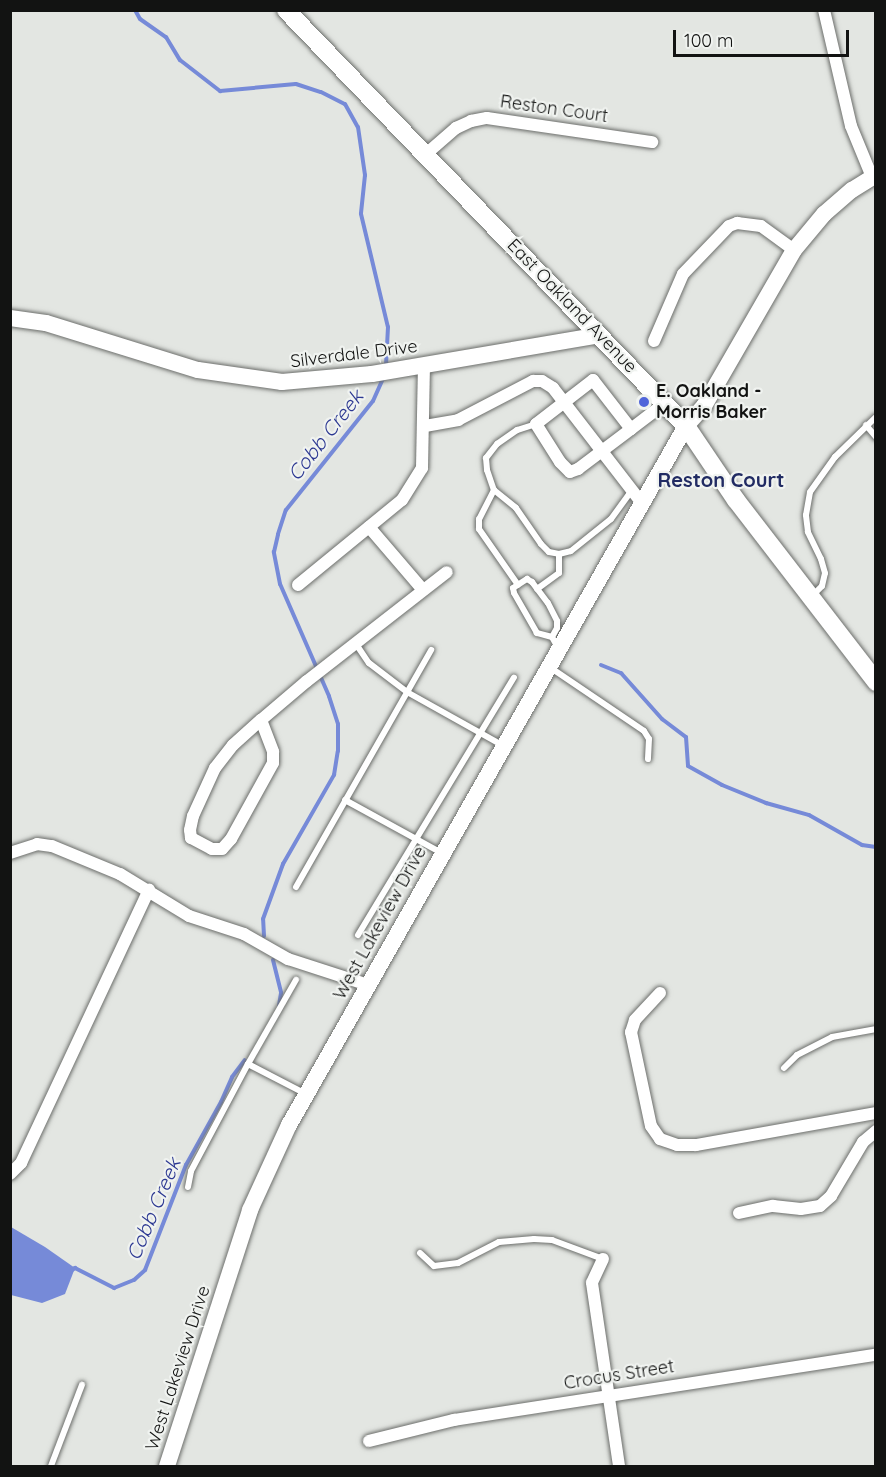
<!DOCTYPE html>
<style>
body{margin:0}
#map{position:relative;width:886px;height:1477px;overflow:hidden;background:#e3e6e2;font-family:Quicksand,sans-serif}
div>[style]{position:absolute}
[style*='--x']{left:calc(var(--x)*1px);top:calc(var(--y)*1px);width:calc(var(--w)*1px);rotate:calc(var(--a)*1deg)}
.water>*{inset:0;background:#768ad8}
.stream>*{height:4px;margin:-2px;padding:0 2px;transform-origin:2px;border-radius:2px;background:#768ad8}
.roads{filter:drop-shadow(0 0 2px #6c6e6b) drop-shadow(0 0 2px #6c6e6b)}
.service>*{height:6px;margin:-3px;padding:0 3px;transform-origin:3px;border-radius:3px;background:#fff}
.minor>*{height:12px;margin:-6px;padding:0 6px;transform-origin:6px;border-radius:6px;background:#fff}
.tertiary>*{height:16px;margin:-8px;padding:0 8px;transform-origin:8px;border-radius:8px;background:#fff}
.secondary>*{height:18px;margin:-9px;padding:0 9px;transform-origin:9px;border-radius:9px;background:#fff}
.dots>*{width:16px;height:16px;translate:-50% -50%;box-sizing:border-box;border:3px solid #f0f3f0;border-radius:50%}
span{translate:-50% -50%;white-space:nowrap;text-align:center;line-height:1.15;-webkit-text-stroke:4.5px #f0f3f0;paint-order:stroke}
.street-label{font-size:18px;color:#121312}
.poi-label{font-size:18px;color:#121312;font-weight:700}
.left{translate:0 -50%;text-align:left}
.water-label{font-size:20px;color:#2c3892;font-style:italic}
.neighbourhood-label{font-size:20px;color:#212b63;font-weight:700}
.frame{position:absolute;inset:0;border:12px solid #121312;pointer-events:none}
.scale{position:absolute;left:673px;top:30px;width:176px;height:27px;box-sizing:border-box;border:3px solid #121312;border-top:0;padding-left:8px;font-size:18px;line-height:21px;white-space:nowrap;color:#121312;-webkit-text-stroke:4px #f0f3f0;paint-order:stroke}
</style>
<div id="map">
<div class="water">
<i style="clip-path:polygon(11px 1227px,45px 1247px,75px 1268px,65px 1294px,42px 1303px,11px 1295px)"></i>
</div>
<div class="stream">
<i style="--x:135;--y:10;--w:10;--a:61"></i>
<i style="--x:140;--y:19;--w:32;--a:35"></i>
<i style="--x:166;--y:37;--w:27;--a:59"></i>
<i style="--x:180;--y:60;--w:51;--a:37.8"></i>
<i style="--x:220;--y:91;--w:76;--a:-5.3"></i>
<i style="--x:296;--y:84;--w:26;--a:18"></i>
<i style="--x:321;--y:92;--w:27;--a:27"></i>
<i style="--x:345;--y:104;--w:26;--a:61"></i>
<i style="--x:358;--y:127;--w:49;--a:81.7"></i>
<i style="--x:365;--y:175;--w:39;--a:96"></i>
<i style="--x:361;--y:214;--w:116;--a:76.6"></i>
<i style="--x:388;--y:327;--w:39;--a:93"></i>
<i style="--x:601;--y:665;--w:22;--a:22"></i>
<i style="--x:621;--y:673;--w:62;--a:48.3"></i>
<i style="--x:662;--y:719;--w:30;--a:37"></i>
<i style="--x:686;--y:737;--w:29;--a:86"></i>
<i style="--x:688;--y:766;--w:39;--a:29"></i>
<i style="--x:722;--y:785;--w:48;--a:22.2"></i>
<i style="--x:766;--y:803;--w:45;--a:15.6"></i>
<i style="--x:809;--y:815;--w:61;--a:29.5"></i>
<i style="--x:862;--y:845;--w:14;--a:8"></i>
<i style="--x:264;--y:936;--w:17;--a:-93"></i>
<i style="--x:263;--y:919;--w:59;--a:-70"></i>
<i style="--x:283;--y:864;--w:103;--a:-60.2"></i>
<i style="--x:334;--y:775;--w:24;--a:-81"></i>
<i style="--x:338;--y:751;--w:27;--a:-90"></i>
<i style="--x:338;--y:724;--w:29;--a:-108"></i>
<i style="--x:329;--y:696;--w:122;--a:-113.6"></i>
<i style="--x:280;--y:584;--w:33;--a:-101"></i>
<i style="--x:274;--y:552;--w:18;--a:-77"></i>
<i style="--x:278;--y:534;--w:25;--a:-72"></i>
<i style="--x:286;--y:510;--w:139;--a:-51.4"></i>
<i style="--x:373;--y:401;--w:27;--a:-66"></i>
<i style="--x:273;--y:960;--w:34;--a:76"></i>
<i style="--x:281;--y:993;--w:13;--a:99"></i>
<i style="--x:72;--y:1270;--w:4;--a:-34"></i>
<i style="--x:75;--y:1268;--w:44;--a:27.1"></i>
<i style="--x:114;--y:1288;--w:22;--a:-22"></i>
<i style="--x:134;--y:1280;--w:15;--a:-42"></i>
<i style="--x:145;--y:1270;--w:113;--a:-68.7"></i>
<i style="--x:186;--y:1165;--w:72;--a:-60.9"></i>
<i style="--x:221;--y:1102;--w:27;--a:-66"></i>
<i style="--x:232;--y:1077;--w:21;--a:-53"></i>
</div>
<div class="roads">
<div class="service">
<i style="--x:536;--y:424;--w:20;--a:162"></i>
<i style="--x:517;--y:430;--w:24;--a:145"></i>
<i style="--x:497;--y:444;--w:18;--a:128"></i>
<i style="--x:486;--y:458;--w:12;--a:85"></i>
<i style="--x:487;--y:470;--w:21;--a:71"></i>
<i style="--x:494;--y:490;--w:28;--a:39"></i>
<i style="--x:516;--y:508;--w:44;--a:55.2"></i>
<i style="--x:541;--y:544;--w:11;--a:45"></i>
<i style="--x:549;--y:552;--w:10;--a:11"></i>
<i style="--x:559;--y:554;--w:12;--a:-14"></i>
<i style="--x:571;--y:551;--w:51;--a:-38.7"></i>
<i style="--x:611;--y:519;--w:34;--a:-54"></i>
<i style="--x:866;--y:425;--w:16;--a:50"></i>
<i style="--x:494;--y:490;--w:33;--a:117"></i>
<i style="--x:479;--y:519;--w:10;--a:90"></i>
<i style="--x:479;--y:529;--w:68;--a:55.1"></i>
<i style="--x:537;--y:589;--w:27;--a:-36"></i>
<i style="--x:559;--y:573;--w:19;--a:-90"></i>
<i style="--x:812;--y:596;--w:14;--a:-45"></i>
<i style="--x:822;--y:586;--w:13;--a:-77"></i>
<i style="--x:825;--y:573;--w:15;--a:-106"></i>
<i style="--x:821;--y:559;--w:30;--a:-116"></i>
<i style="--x:808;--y:532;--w:17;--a:-97"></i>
<i style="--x:806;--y:515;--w:23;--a:-80"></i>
<i style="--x:810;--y:492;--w:43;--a:-54.5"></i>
<i style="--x:835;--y:457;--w:57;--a:-44.3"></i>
<i style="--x:552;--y:637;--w:16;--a:-165"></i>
<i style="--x:537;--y:633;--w:46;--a:-119.9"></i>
<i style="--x:514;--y:593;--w:5;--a:-101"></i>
<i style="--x:513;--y:588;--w:17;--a:-33"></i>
<i style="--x:527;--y:579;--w:6;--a:31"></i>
<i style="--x:532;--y:582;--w:26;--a:53"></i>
<i style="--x:548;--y:603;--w:20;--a:63"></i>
<i style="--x:557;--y:621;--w:7;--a:90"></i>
<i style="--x:557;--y:628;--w:10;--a:119"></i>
<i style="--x:552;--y:637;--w:13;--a:61"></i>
<i style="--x:356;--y:644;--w:23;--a:56"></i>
<i style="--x:369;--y:663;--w:48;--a:37.3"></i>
<i style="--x:407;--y:692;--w:109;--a:29.2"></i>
<i style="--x:551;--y:668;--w:112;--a:34.1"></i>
<i style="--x:644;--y:731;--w:9;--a:58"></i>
<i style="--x:649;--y:739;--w:20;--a:93"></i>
<i style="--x:345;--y:800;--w:111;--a:28.7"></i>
<i style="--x:296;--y:887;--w:273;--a:-60.3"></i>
<i style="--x:358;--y:935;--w:301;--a:-58.8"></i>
<i style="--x:248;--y:1064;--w:97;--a:-60.3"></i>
<i style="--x:784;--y:1068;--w:18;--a:-45"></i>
<i style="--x:797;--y:1055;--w:39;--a:-27"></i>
<i style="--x:832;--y:1037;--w:45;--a:-10.3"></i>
<i style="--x:188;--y:1187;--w:16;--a:-79"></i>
<i style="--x:191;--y:1171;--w:121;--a:-62"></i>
<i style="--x:248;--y:1064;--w:65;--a:27.3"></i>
<i style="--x:420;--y:1253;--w:19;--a:43"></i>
<i style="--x:434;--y:1266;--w:24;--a:-7"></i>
<i style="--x:458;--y:1263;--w:46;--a:-27.1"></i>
<i style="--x:499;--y:1242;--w:35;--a:-5"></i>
<i style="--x:534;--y:1239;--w:18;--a:3"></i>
<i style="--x:552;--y:1240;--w:54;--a:20.4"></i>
<i style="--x:51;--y:1466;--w:87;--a:-69.1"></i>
</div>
<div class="minor">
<i style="--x:824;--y:10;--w:119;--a:76.9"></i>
<i style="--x:851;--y:126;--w:55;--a:67.6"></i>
<i style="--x:426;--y:154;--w:40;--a:-41"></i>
<i style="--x:456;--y:128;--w:17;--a:-25"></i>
<i style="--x:471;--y:121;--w:16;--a:-11"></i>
<i style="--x:487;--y:118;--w:167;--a:8.3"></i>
<i style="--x:654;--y:341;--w:73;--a:-66.6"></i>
<i style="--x:683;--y:274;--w:66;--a:-46.2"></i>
<i style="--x:729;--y:226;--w:9;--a:-21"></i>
<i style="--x:737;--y:223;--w:24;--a:7"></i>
<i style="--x:761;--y:226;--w:41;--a:36"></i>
<i style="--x:425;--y:426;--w:34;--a:-10"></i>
<i style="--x:458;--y:420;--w:85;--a:-27.5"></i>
<i style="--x:533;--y:381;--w:9;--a:0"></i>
<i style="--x:542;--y:381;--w:13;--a:32"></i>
<i style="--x:553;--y:388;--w:145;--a:52.3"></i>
<i style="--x:631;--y:429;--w:62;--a:-127.8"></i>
<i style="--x:593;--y:380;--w:72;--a:142.3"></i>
<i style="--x:536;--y:424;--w:45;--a:57.7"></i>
<i style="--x:560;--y:462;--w:14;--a:45"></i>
<i style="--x:570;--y:472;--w:9;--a:-21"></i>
<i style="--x:578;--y:469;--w:66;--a:-37"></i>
<i style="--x:631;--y:429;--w:43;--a:-37.4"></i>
<i style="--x:369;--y:527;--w:83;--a:49.4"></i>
<i style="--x:298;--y:585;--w:134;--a:-39.3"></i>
<i style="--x:402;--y:500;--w:38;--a:-58"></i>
<i style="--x:422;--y:468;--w:102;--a:-88.9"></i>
<i style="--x:261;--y:720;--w:34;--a:69"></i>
<i style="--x:273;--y:752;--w:11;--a:90"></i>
<i style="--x:273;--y:763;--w:87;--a:118.9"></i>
<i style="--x:231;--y:839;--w:13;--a:132"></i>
<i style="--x:222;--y:849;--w:10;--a:180"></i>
<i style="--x:212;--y:849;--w:24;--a:-152"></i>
<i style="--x:191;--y:838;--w:8;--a:-97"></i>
<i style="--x:190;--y:830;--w:14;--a:-78"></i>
<i style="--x:193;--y:816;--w:53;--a:-65.4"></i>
<i style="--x:215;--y:768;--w:29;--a:-52"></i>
<i style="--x:233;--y:745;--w:38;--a:-42"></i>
<i style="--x:261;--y:720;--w:60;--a:-40.3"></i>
<i style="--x:307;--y:681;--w:177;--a:-37.9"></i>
<i style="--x:10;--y:853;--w:28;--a:-18"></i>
<i style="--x:37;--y:844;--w:15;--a:8"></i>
<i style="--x:52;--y:846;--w:74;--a:22.4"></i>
<i style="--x:120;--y:874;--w:81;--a:31.3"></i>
<i style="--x:189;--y:916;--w:58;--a:18.1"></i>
<i style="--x:244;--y:934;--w:51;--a:29.6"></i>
<i style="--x:288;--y:959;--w:84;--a:18"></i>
<i style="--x:660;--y:993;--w:37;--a:133"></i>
<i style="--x:635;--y:1020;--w:13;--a:108"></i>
<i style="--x:631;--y:1032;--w:96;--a:78"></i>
<i style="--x:651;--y:1126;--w:16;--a:55"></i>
<i style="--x:660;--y:1139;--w:18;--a:19"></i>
<i style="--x:677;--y:1145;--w:19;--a:0"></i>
<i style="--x:696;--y:1145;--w:183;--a:-10.1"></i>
<i style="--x:10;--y:1174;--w:16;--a:-45"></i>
<i style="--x:21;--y:1163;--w:302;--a:-64.9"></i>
<i style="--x:739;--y:1213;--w:35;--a:-12"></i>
<i style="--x:773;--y:1206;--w:28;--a:6"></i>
<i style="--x:801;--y:1209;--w:19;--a:-9"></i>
<i style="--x:820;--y:1206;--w:15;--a:-42"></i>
<i style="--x:831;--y:1196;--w:63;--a:-59.3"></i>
<i style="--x:863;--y:1142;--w:17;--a:-40"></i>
<i style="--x:603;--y:1259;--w:26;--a:115"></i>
<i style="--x:592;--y:1283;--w:185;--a:81.6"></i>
<i style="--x:369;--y:1441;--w:88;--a:-13.9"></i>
<i style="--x:454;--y:1420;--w:427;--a:-8.8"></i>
</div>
<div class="tertiary">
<i style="--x:10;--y:318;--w:36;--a:8"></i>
<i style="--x:46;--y:323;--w:159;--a:17.2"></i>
<i style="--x:198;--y:370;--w:85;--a:8.1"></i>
<i style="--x:282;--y:382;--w:90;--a:-5.1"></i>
<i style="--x:372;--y:374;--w:231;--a:-9.7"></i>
<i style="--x:167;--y:1466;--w:269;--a:-72"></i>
<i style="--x:250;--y:1210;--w:94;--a:-65.4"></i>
<i style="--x:289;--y:1125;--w:804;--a:-60.41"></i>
<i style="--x:686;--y:426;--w:27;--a:-48"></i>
<i style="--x:704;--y:406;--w:180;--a:-60"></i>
<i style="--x:794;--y:250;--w:47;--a:-50.2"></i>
<i style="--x:824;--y:214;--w:37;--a:-41"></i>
<i style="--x:852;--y:190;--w:28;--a:-32"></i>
</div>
<div class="secondary">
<i style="--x:286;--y:10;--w:577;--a:46.12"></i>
<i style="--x:686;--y:426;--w:89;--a:56"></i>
<i style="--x:736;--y:500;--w:230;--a:52.4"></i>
</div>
</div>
<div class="dots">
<i style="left:644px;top:402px;background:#5065da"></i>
</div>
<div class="street-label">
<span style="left:554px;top:109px;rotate:8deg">Reston Court</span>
<span style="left:572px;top:306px;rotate:46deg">East Oakland Avenue</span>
<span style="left:354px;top:354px;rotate:-7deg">Silverdale Drive</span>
<span style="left:380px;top:923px;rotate:-61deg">West Lakeview Drive</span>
<span style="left:178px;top:1368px;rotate:-72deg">West Lakeview Drive</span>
<span style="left:619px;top:1375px;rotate:-9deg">Crocus Street</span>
</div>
<div class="poi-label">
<span class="left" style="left:656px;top:402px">E. Oakland -<br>Morris Baker</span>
</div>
<div class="water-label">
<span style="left:325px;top:435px;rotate:-52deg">Cobb Creek</span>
<span style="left:153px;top:1209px;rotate:-67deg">Cobb Creek</span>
</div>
<div class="neighbourhood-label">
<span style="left:721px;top:479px">Reston Court</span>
</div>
<div class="frame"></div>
<div class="scale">100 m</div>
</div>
